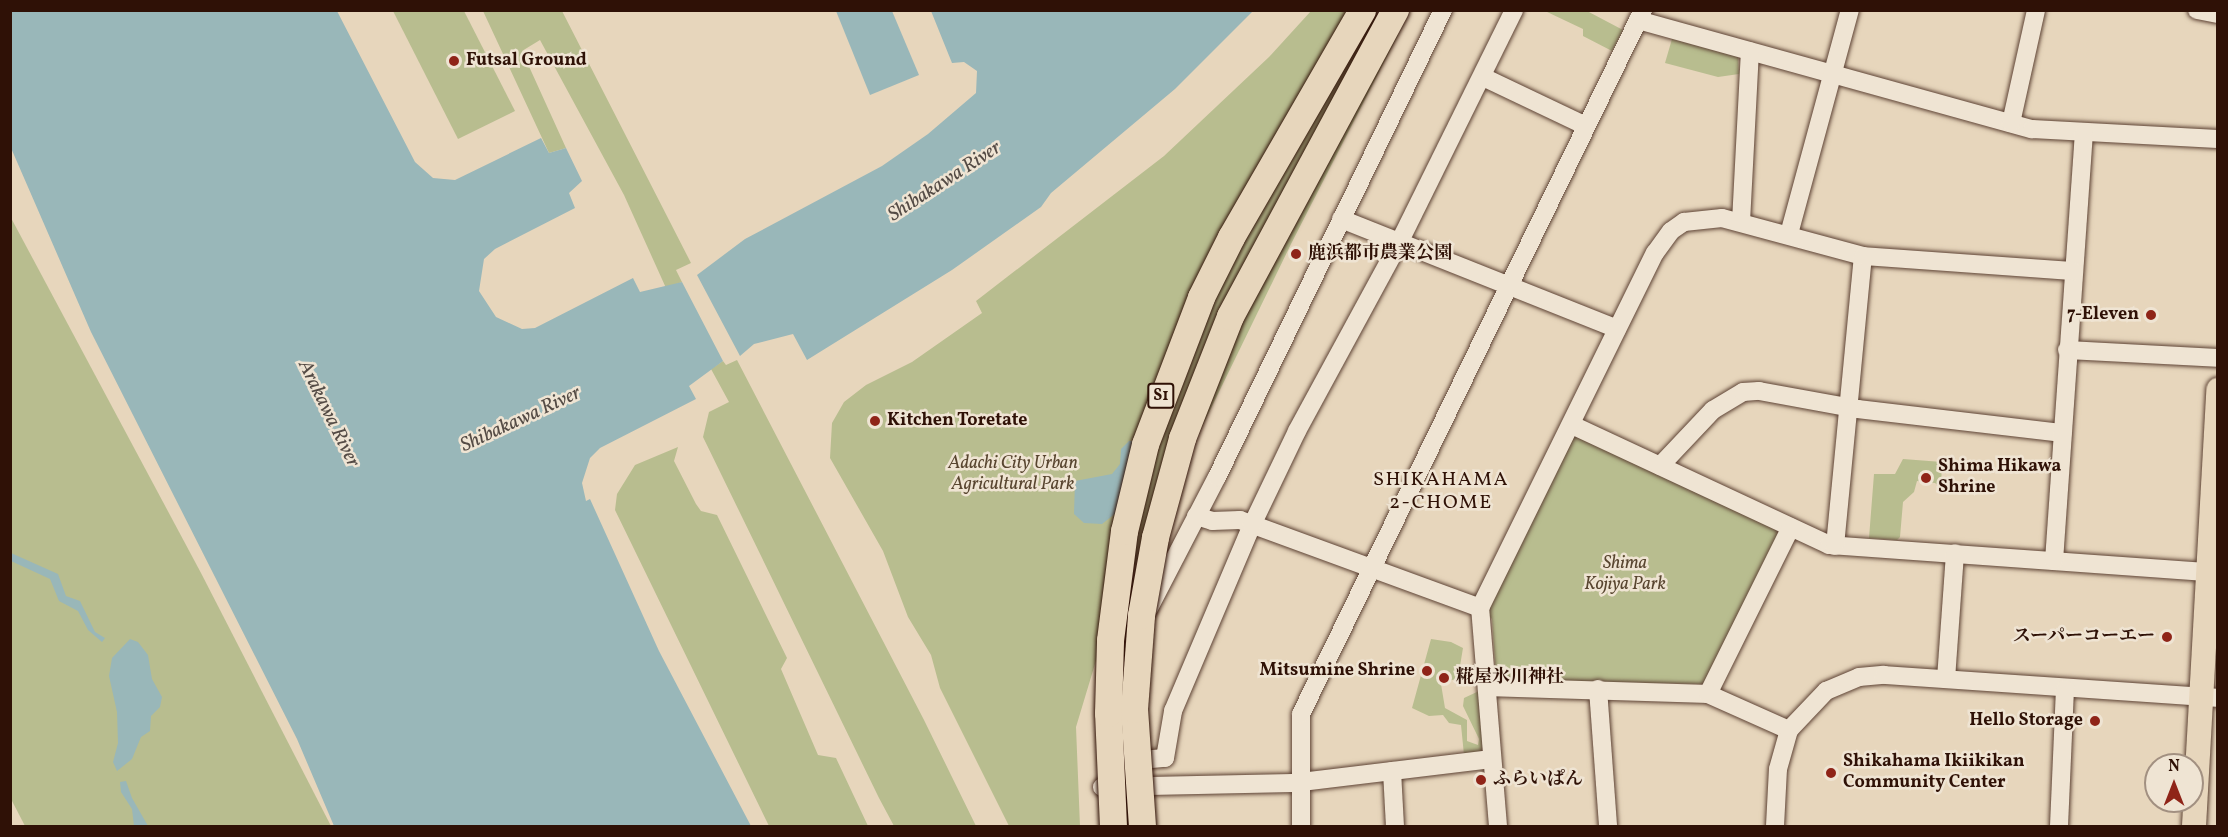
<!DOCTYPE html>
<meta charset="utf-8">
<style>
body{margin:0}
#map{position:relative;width:2228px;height:837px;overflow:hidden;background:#e7d6bc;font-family:Vollkorn,"Noto Serif JP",serif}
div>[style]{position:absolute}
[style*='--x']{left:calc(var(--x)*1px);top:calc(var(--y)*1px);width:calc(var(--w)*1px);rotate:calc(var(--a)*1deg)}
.green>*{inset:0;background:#b8bd8f}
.water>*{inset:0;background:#99b7b9}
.roads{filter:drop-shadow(0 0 2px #5d4234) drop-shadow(0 0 2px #5d4234)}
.minor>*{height:18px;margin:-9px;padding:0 9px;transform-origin:9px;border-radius:9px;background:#efe4d3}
.major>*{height:24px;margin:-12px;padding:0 12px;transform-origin:12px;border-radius:12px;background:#e7d6bc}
.bridges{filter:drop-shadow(0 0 2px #2f1106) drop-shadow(0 0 2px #2f1106)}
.highway-bridge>*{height:27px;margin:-13.5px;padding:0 13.5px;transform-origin:13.5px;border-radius:13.5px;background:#e7d6bc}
.dots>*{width:16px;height:16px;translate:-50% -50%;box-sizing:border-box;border:3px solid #efe4d3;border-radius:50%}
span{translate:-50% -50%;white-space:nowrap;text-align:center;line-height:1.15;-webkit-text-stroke:5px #efe4d3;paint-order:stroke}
.shield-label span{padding:2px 4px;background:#efe4d3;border:2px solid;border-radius:4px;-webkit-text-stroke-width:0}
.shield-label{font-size:16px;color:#2f1106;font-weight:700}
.poi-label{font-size:18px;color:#2f1106;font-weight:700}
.left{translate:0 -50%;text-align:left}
.right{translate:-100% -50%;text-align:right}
.park-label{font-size:18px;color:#58452f;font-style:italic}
.water-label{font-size:20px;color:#544b45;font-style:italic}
.neighbourhood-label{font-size:20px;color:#2f1106;letter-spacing:1.5px}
.frame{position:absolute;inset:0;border:12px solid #2f1106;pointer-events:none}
.north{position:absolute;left:2144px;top:753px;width:60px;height:60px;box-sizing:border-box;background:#efe4d3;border:2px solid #a29081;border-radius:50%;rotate:0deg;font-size:16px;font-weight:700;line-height:24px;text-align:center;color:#2f1106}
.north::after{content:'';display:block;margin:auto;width:21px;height:27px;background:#8f2418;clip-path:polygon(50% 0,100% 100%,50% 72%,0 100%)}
</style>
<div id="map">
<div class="green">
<i style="clip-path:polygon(393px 11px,464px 11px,515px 111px,458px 139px)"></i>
<i style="clip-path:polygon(483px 11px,562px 11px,691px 263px,676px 270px,682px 282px,666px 288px,624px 195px,540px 40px,522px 51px,566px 148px,549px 153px)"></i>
<i style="clip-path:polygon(1311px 11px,1349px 11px,1398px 35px,1291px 244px,1125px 585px,1098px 654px,1076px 727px,1080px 826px,1009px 826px,940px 688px,931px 655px,908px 617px,883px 551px,830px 458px,832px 423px,844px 402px,866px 385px,912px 362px,982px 313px,976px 301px,1164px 156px,1269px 57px)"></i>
<i style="clip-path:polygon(1545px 11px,1587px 11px,1623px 30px,1612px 51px,1583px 36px,1583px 29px)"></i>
<i style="clip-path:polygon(1672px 39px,1738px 57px,1739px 74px,1718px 77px,1665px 63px)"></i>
<i style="clip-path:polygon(10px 216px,201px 573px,331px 826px,25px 826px,11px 799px)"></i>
<i style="clip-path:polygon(737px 360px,924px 720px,976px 826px,894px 826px,879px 798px,703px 437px,709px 412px,729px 402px,711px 369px,723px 361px,726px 365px)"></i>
<i style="clip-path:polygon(1579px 435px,1776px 528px,1782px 536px,1705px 684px,1499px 680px,1496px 676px,1492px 619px,1487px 614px,1489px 604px,1570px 438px)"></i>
<i style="clip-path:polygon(678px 447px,674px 461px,696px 504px,701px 511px,717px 515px,787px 658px,781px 669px,818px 755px,836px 758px,868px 826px,769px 826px,615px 510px,617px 494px,635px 465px)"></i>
<i style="clip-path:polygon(1903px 459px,1942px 462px,1941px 488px,1935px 483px,1917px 481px,1914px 492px,1903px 502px,1900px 537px,1897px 540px,1869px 538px,1874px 474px,1895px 474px)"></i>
<i style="clip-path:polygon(1431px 639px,1451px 642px,1463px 648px,1458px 678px,1441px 684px,1445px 708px,1467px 720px,1467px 741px,1478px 745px,1479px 739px,1463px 706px,1464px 698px,1479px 691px,1485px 751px,1464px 755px,1461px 725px,1449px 723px,1443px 715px,1429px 716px,1412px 708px)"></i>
</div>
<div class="water">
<i style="clip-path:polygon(10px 11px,337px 11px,415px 162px,433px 178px,455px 180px,541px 138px,549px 153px,566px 148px,582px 181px,569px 193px,575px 208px,495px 249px,484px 259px,479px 291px,496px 317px,522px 329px,535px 328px,633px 278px,640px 292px,682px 282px,723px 361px,689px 386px,696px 399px,600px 448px,590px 458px,582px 483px,586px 501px,590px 499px,659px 651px,751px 826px,334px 826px,297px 739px,91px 332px,11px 148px)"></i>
<i style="clip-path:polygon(836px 11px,892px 11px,919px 75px,870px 95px)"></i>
<i style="clip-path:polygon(931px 11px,1253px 11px,1175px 89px,1051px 193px,1041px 207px,952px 270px,807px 360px,793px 334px,754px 344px,740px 356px,697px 275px,745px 239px,882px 166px,928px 134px,976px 93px,977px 71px,964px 62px,952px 63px)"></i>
<i style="clip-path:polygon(1129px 441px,1134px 441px,1116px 513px,1102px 524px,1084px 523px,1074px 514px,1075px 481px,1112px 474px,1120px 464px,1121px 449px)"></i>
<i style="clip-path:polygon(11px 553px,58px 574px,66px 596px,80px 601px,95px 632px,105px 638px,102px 642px,88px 630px,78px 611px,59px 601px,50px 579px,11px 561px)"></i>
<i style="clip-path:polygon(130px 639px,138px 642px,148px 655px,152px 679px,162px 697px,160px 707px,151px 716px,150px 731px,141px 737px,132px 759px,117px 771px,113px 762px,118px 743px,117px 712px,109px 676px,112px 658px)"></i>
<i style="clip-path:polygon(126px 781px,132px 798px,148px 826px,134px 826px,132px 809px,121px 792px,120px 782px)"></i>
</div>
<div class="roads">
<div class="minor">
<i style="--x:2197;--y:10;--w:21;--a:11"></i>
<i style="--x:1638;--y:20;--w:409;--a:15.5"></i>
<i style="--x:2032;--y:129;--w:186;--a:3.1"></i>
<i style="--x:1483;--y:77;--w:114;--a:25.4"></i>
<i style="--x:2011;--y:123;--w:116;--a:-77.5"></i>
<i style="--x:1341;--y:219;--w:297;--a:21.7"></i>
<i style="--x:1741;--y:222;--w:171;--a:-87"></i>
<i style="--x:1789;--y:234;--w:232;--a:-74.8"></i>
<i style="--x:2067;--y:350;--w:151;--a:3"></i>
<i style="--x:1572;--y:425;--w:284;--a:25"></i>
<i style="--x:1829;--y:545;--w:390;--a:4.1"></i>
<i style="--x:1660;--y:466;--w:77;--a:-46.6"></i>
<i style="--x:1713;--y:410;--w:35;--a:-31"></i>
<i style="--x:1743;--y:392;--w:16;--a:-4"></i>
<i style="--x:1759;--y:391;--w:101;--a:10.3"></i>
<i style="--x:1858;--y:409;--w:206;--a:6.7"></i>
<i style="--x:1196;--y:516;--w:17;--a:17"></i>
<i style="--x:1212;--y:521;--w:28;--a:-2"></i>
<i style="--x:1240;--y:520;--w:256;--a:20.1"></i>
<i style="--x:1835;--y:546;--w:291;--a:-84.5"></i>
<i style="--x:2054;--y:561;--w:430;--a:-86"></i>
<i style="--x:1149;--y:608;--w:148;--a:-62.6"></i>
<i style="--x:1217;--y:477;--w:519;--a:-64.18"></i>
<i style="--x:1946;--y:679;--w:126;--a:-85.9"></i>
<i style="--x:1487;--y:687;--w:221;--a:1.8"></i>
<i style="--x:1708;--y:694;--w:186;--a:-63.6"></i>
<i style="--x:1598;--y:689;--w:137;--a:85.8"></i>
<i style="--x:1708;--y:694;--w:89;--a:24"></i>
<i style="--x:1141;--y:760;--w:24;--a:-5"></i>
<i style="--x:1165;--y:758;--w:48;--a:-80.3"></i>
<i style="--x:1173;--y:711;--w:202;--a:-67"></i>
<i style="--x:1252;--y:525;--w:104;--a:-64.4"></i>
<i style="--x:1297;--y:431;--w:214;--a:-61.5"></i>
<i style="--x:1399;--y:243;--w:260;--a:-63.7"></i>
<i style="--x:1392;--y:771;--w:55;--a:86.9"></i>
<i style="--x:1102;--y:787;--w:191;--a:-1.2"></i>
<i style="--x:1293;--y:783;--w:200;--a:-6.9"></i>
<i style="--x:1301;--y:826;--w:112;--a:-90"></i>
<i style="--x:1301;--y:714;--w:783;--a:-64.09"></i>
<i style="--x:1498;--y:826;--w:219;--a:-94.7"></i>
<i style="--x:1480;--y:608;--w:396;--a:-63.8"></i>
<i style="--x:1655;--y:253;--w:27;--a:-54"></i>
<i style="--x:1671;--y:231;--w:16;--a:-35"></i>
<i style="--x:1684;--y:222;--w:38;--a:-6"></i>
<i style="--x:1722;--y:218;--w:146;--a:15.1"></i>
<i style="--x:1863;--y:256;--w:211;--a:4.1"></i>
<i style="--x:1775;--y:826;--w:57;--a:-87"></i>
<i style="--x:1778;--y:769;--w:41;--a:-74.2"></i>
<i style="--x:1789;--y:730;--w:54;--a:-46.5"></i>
<i style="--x:1826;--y:691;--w:36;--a:-23"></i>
<i style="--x:1859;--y:677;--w:25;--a:-5"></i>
<i style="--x:1884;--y:675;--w:335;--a:3.9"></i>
<i style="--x:2059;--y:826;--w:137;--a:-87.5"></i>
</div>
<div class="major">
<i style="--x:2194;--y:826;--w:437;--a:-86.8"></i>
</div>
</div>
<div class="bridges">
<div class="highway-bridge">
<i style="--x:1113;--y:826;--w:113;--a:-92.5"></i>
<i style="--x:1108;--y:713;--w:73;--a:-88.4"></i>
<i style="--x:1110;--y:640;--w:110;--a:-82.7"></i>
<i style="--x:1124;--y:531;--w:89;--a:-76.4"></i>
<i style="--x:1145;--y:444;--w:157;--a:-69.1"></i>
<i style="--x:1201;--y:297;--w:67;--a:-63.4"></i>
<i style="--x:1231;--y:237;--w:262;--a:-60"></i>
<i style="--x:1142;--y:826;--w:117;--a:-93.9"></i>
<i style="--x:1134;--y:709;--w:94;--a:-85.7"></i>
<i style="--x:1141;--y:615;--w:79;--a:-79.8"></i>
<i style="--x:1155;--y:537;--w:103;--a:-74.7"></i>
<i style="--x:1182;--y:438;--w:131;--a:-68.5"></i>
<i style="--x:1230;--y:316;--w:348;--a:-61.7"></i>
</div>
</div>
<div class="dots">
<i style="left:454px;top:61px;background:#8f2418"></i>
<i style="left:1296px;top:254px;background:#8f2418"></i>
<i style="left:2151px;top:315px;background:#8f2418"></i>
<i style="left:875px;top:421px;background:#8f2418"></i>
<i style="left:1926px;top:478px;background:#8f2418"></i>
<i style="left:2167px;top:637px;background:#8f2418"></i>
<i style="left:1427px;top:671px;background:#8f2418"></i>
<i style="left:1444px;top:678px;background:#8f2418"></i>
<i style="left:2095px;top:721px;background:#8f2418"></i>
<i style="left:1831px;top:773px;background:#8f2418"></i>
<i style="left:1481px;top:780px;background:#8f2418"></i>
</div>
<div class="shield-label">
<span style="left:1161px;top:396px">S1</span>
</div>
<div class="poi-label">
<span class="left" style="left:466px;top:61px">Futsal Ground</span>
<span class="left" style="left:1308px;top:254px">鹿浜都市農業公園</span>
<span class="right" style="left:2139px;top:315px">7-Eleven</span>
<span class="left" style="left:887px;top:421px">Kitchen Toretate</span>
<span class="left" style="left:1938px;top:478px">Shima Hikawa<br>Shrine</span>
<span class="right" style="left:2155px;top:637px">スーパーコーエー</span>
<span class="right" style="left:1415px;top:671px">Mitsumine Shrine</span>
<span class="left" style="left:1456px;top:678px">糀屋氷川神社</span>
<span class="right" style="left:2083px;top:721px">Hello Storage</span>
<span class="left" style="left:1843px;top:773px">Shikahama Ikiikikan<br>Community Center</span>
<span class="left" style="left:1493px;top:780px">ふらいぱん</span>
</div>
<div class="park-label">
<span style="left:1013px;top:475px">Adachi City Urban<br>Agricultural Park</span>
<span style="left:1625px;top:575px">Shima<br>Kojiya Park</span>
</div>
<div class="water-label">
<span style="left:945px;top:182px;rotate:-33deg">Shibakawa River</span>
<span style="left:328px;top:414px;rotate:64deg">Arakawa River</span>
<span style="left:521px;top:420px;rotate:-25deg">Shibakawa River</span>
</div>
<div class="neighbourhood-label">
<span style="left:1441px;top:492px">SHIKAHAMA<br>2-CHOME</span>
</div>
<div class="frame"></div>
<div class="north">N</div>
</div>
